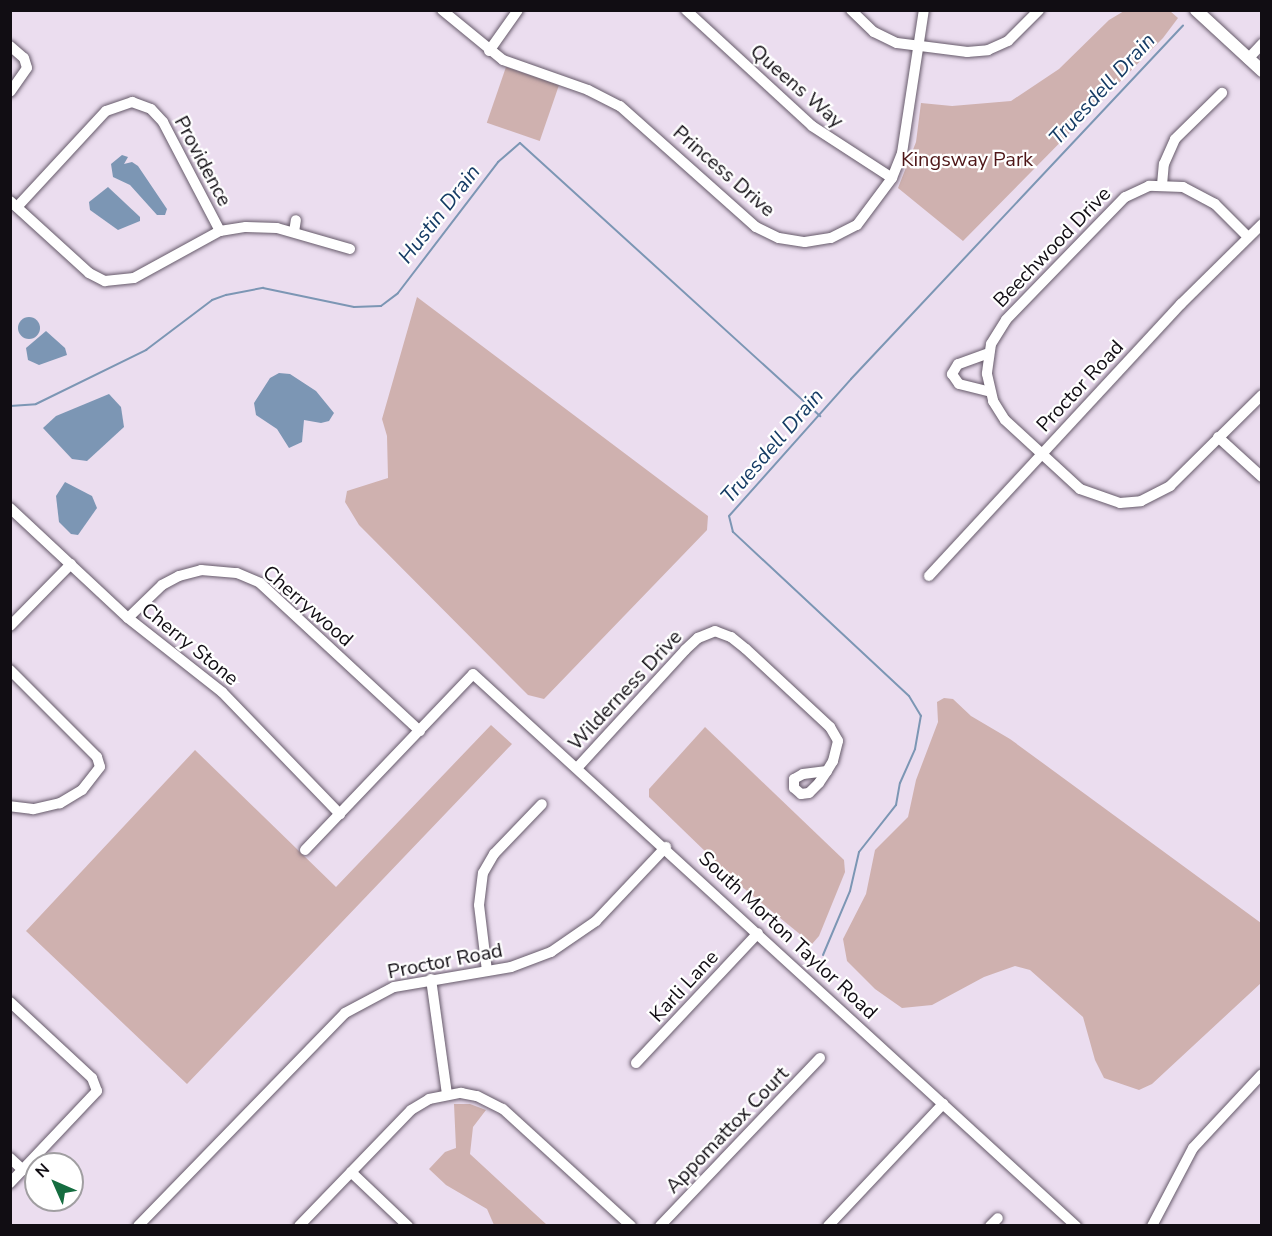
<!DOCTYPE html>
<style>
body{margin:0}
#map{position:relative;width:1272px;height:1236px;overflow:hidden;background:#ebddef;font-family:"Nunito Sans",sans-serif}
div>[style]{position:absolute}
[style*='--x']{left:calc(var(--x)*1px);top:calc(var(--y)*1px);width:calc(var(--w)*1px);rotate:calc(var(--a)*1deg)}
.green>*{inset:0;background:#cfb1af;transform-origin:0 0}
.water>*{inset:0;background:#7c96b4}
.round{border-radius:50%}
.stream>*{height:2px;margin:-1px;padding:0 1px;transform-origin:1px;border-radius:1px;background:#7c96b4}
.roads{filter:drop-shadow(0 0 2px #665a6a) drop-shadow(0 0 2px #665a6a)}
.minor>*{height:10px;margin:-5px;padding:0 5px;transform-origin:5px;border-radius:5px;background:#fff}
.tertiary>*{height:12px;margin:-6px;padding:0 6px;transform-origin:6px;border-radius:6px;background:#fff}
span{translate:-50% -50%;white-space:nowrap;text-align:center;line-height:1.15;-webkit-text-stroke:4.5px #fff;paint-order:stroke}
.street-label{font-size:20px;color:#110d13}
.park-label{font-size:20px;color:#4e1617}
.water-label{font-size:21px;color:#163c65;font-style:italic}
.frame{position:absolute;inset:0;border:12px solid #110d13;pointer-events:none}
.north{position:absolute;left:24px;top:1152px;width:60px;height:60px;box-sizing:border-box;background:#fff;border:2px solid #a09ea1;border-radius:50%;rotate:315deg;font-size:16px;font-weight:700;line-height:24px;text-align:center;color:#110d13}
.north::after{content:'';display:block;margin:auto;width:21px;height:27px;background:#156d40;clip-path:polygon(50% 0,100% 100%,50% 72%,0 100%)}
</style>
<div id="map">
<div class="green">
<i style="clip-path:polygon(1124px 11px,1170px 11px,1178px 18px,1163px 38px,963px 241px,898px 188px,916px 142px,921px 103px,952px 106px,1011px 101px,1059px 69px,1109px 20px)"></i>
<i style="left:506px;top:67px;width:56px;height:59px;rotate:19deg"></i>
<i style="clip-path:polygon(417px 297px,708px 516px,707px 530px,544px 699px,528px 695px,359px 525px,345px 502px,347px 491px,388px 478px,387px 436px,382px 419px)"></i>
<i style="clip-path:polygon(944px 698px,953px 699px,971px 716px,1010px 739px,1261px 923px,1261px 983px,1152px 1084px,1139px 1090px,1104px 1078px,1095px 1060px,1083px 1017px,1030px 970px,1015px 966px,984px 977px,932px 1005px,902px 1008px,875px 989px,847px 961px,843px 939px,866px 894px,875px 850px,908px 817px,916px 780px,938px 722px,937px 702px)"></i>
<i style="clip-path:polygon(491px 725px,512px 744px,187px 1084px,26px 931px,195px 750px,336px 887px)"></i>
<i style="clip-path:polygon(705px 727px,844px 860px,845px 872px,819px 936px,812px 944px,741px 886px,649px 797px,649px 789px)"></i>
<i style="clip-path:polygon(454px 1104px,470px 1104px,486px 1110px,473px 1127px,470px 1154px,547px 1225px,494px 1225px,487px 1209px,446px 1185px,429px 1169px,445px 1152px,456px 1148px)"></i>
</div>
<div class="water">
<i style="clip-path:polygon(122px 155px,128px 157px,124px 164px,132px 162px,138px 166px,167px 209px,165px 215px,157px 215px,130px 185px,113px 177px,111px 164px)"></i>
<i style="clip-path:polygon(108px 187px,140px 217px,140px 221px,118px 230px,90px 210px,89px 202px)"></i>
<i class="round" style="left:18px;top:317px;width:22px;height:22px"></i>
<i style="clip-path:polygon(46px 331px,65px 348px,67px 355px,39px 365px,28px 360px,26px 348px)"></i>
<i style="clip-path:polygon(279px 373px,290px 374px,316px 391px,334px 413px,329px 421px,321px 423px,304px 420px,302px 442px,289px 448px,277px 429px,256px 415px,254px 403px,270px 378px)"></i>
<i style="clip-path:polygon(109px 394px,121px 407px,124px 427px,87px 461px,72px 459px,43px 428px,56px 416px)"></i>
<i style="clip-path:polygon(65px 482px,92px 496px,97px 508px,78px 535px,71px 534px,59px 522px,56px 496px)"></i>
</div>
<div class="stream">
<i style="--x:10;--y:406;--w:26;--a:-4"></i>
<i style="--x:36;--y:404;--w:123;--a:-26.1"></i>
<i style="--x:146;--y:350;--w:83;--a:-37.1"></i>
<i style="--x:212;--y:300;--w:15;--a:-20"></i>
<i style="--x:226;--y:295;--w:38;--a:-11"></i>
<i style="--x:263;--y:288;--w:93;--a:11.8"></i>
<i style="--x:354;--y:307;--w:27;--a:-2"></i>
<i style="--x:381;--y:306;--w:21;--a:-37"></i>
<i style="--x:398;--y:293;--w:165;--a:-52.6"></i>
<i style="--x:498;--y:162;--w:29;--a:-41"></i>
<i style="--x:520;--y:143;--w:406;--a:42.3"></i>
<i style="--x:823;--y:955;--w:69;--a:-67.1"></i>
<i style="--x:850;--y:891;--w:40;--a:-77"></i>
<i style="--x:859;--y:852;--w:60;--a:-51.8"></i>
<i style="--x:896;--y:805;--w:22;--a:-80"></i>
<i style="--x:900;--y:783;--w:37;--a:-66"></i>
<i style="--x:915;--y:749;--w:34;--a:-80"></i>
<i style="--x:921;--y:716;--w:23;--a:-121"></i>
<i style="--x:909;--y:696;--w:241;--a:-137"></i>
<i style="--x:733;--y:532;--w:16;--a:-104"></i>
<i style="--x:729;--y:516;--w:183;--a:-48.3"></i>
<i style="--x:851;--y:379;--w:485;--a:-46.8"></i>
</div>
<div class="roads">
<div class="minor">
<i style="--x:442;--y:10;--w:79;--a:39.3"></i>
<i style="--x:503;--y:60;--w:90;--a:19.4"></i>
<i style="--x:588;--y:90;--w:36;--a:27"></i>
<i style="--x:620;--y:106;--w:182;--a:41.7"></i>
<i style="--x:756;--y:227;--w:25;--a:26"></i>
<i style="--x:779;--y:238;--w:26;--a:9"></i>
<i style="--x:805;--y:242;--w:26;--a:-9"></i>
<i style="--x:831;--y:238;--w:29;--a:-27"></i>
<i style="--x:857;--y:225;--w:59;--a:-53.3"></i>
<i style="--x:892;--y:178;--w:27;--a:-68"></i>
<i style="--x:902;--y:153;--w:145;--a:-81.3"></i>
<i style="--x:686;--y:10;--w:171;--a:42.6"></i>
<i style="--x:812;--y:126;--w:95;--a:33"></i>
<i style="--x:851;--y:10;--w:32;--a:44"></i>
<i style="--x:874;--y:32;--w:25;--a:26"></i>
<i style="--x:897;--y:43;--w:71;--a:7.3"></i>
<i style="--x:967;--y:52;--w:21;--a:-5"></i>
<i style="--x:988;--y:50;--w:22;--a:-24"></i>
<i style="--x:1008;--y:41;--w:44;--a:-45"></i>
<i style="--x:10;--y:46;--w:18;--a:41"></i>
<i style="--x:24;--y:58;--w:10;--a:73"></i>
<i style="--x:27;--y:68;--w:29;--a:125"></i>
<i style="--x:489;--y:51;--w:50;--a:-54.7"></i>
<i style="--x:1248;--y:59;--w:21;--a:-47"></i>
<i style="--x:1162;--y:185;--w:21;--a:-85"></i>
<i style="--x:1164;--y:164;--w:27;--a:-66"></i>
<i style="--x:1175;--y:139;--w:66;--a:-44.4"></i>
<i style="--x:10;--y:201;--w:107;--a:42.3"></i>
<i style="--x:89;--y:273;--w:18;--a:27"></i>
<i style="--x:105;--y:281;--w:29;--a:-6"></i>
<i style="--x:134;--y:278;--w:98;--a:-28.7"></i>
<i style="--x:220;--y:231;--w:26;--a:-9"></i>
<i style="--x:246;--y:227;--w:31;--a:2"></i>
<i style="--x:277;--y:228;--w:76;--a:16"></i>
<i style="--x:17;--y:207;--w:131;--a:-47.2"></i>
<i style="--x:106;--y:111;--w:28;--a:-19"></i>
<i style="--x:132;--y:102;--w:20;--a:20"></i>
<i style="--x:151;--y:109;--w:18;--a:47"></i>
<i style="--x:163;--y:122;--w:123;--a:62.4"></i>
<i style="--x:294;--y:232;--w:12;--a:-81"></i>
<i style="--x:1248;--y:237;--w:47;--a:-135"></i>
<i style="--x:1215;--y:204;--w:36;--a:-152"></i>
<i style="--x:1183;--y:187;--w:34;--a:-178"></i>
<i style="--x:1149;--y:186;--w:26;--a:155"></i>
<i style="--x:1125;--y:197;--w:171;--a:134.1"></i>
<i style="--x:1006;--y:320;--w:28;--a:122"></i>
<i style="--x:991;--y:344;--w:30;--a:98"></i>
<i style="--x:987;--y:374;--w:28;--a:77"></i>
<i style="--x:993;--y:401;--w:22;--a:58"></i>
<i style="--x:1005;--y:420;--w:102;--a:42.6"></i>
<i style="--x:1080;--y:489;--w:42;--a:19.3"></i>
<i style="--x:1120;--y:503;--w:21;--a:-5"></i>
<i style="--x:1141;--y:501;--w:33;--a:-27"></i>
<i style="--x:1170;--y:486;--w:129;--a:-44.7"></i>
<i style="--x:989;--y:353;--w:33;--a:160"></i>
<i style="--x:958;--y:364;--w:12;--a:121"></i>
<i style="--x:952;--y:374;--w:12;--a:55"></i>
<i style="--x:959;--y:384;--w:32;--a:14"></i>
<i style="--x:1218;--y:437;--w:59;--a:42.3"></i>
<i style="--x:10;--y:508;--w:161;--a:43"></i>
<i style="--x:128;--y:618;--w:120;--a:38.2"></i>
<i style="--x:222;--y:692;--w:170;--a:46"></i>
<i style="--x:929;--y:576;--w:371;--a:-47.2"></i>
<i style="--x:1181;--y:304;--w:114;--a:-44.6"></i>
<i style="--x:128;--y:618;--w:47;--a:-44.1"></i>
<i style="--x:162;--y:585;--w:19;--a:-28"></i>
<i style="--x:179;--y:576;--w:23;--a:-15"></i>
<i style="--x:201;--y:570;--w:36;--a:5"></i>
<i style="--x:237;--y:573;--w:25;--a:23"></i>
<i style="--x:260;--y:583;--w:218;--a:42.8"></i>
<i style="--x:10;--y:626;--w:87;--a:-45.5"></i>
<i style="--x:10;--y:670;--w:123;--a:45"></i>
<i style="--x:97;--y:757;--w:10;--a:73"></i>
<i style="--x:100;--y:767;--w:29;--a:128"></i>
<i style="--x:82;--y:790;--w:26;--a:149"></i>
<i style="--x:60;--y:803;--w:28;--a:167"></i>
<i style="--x:33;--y:809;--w:23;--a:-173"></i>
<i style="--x:577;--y:768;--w:160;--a:-47.5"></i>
<i style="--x:685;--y:650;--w:18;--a:-43"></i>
<i style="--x:698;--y:638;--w:18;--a:-22"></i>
<i style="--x:715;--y:631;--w:17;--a:21"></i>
<i style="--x:731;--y:637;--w:19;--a:39"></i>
<i style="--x:746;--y:649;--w:115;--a:42.9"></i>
<i style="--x:830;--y:727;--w:16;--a:60"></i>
<i style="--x:838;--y:741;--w:21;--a:104"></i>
<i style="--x:833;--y:761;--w:12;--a:121"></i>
<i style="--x:827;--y:771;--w:14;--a:124"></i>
<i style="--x:819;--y:783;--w:14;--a:135"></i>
<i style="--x:809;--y:793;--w:8;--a:173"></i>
<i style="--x:801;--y:794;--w:9;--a:-139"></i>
<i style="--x:794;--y:788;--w:9;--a:-90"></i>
<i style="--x:794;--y:779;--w:10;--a:-29"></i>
<i style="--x:803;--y:774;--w:24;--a:-7"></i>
<i style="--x:305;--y:850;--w:243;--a:-46.3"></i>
<i style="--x:473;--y:674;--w:818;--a:42.47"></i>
<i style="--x:487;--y:971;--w:66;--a:-96.9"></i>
<i style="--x:479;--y:905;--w:32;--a:-83"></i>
<i style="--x:483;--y:873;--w:22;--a:-60"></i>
<i style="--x:494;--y:854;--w:69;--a:-46.2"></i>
<i style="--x:431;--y:979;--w:116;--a:82.1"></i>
<i style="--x:10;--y:1002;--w:112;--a:42.8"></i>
<i style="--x:92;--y:1078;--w:14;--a:69"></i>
<i style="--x:97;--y:1091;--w:127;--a:133.4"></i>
<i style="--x:636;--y:1063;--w:178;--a:-46.8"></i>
<i style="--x:10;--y:1158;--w:18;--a:43"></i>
<i style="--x:351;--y:1172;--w:79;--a:43.5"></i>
<i style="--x:138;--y:1226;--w:297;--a:-45.8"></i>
<i style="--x:345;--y:1013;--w:55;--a:-28"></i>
<i style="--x:394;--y:987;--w:119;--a:-9.7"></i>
<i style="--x:511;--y:967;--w:43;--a:-20.6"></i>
<i style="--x:551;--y:952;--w:55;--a:-34.6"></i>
<i style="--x:596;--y:921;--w:102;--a:-46.6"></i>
<i style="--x:299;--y:1226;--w:161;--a:-46"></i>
<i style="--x:411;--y:1110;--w:21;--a:-31"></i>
<i style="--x:429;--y:1099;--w:33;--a:-11"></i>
<i style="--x:461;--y:1093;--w:16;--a:11"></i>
<i style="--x:477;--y:1096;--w:29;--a:27"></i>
<i style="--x:503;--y:1109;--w:173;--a:42.4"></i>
<i style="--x:660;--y:1226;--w:232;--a:-46.4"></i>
<i style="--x:828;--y:1226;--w:168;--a:-46.7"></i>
<i style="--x:990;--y:1226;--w:11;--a:-45"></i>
<i style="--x:1152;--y:1226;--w:88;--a:-62.3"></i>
<i style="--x:1193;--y:1148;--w:101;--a:-47"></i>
</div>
<div class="tertiary">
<i style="--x:1196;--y:10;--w:90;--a:42.7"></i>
</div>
</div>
<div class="street-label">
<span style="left:797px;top:86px;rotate:41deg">Queens Way</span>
<span style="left:203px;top:161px;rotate:62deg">Providence</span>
<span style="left:724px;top:171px;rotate:41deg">Princess Drive</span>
<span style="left:1052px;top:247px;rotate:-46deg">Beechwood Drive</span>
<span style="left:1080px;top:386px;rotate:-47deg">Proctor Road</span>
<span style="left:308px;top:606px;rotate:41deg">Cherrywood</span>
<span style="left:190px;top:644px;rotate:39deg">Cherry Stone</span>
<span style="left:625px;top:690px;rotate:-47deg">Wilderness Drive</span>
<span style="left:788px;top:935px;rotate:43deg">South Morton Taylor Road</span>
<span style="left:445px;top:961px;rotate:-11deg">Proctor Road</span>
<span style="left:684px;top:986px;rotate:-47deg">Karli Lane</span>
<span style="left:727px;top:1130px;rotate:-46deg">Appomattox Court</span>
</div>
<div class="park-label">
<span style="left:967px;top:159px">Kingsway Park</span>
</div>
<div class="water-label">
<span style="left:1102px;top:89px;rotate:-47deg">Truesdell Drain</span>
<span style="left:439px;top:214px;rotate:-52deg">Hustin Drain</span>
<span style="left:772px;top:446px;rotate:-49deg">Truesdell Drain</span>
</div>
<div class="frame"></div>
<div class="north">N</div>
</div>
